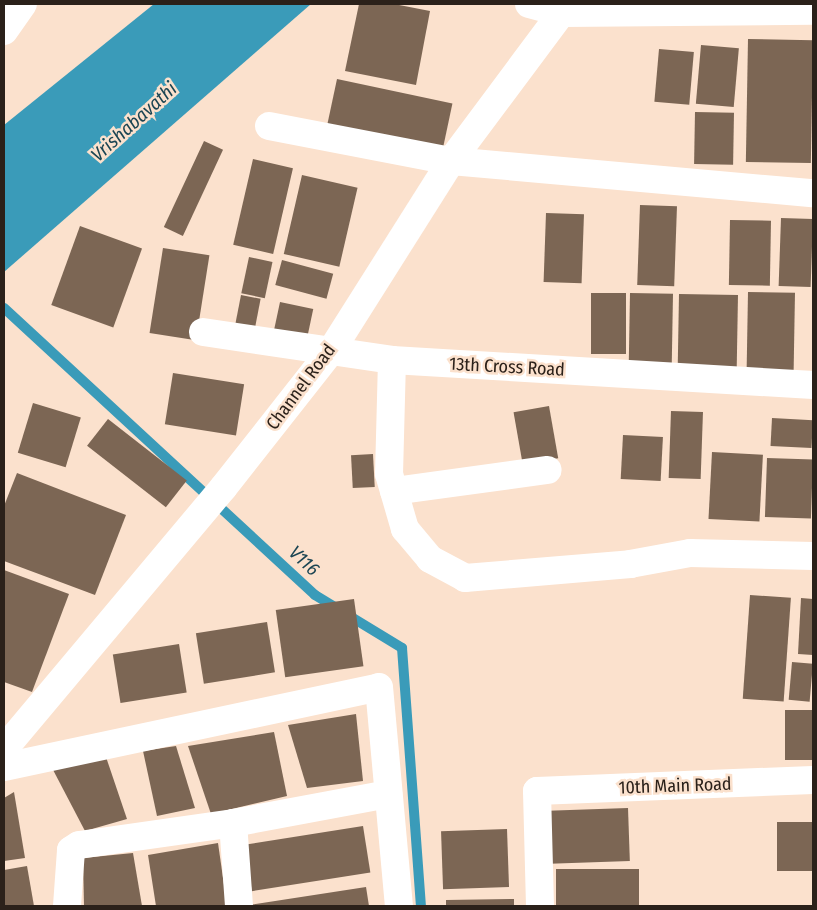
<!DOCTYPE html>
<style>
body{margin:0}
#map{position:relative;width:817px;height:910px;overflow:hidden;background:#fbe1cd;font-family:"Fira Sans Condensed",sans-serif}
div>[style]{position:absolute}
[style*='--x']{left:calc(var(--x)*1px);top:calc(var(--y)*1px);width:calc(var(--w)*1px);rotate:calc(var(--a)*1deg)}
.water>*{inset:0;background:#3a9bb9}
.stream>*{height:10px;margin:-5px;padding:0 5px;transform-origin:5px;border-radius:5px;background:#3a9bb9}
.building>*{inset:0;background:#7c6654;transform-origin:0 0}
.street>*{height:28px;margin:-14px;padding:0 14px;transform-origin:14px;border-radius:14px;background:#fff}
.secondary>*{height:28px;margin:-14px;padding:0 14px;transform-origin:14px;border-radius:14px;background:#fff}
span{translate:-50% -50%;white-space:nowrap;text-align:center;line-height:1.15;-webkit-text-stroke:5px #fbe1cd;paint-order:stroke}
.street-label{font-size:18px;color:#2b211a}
.water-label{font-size:19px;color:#1b4553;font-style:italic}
.frame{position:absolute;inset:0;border:5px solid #2b211a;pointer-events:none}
</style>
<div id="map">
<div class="water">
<i style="clip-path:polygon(154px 4px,311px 4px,4px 272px,4px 125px)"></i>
</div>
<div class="stream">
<i style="--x:4;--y:308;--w:423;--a:42.7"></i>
<i style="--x:315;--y:595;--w:102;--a:31.3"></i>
<i style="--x:402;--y:648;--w:259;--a:85.8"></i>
</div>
<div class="building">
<i style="clip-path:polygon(359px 4px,394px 4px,430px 11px,416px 85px,345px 71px)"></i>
<i style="left:748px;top:39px;width:65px;height:123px;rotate:1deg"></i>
<i style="left:701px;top:45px;width:38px;height:59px;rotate:5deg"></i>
<i style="left:659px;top:49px;width:35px;height:53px;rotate:5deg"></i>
<i style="left:337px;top:79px;width:118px;height:52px;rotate:12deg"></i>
<i style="left:695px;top:112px;width:39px;height:52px;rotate:1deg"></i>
<i style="left:204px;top:141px;width:21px;height:95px;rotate:25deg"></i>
<i style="left:253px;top:159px;width:41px;height:88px;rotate:13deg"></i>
<i style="left:302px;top:175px;width:57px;height:81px;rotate:13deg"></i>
<i style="left:640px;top:205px;width:37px;height:80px;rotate:2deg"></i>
<i style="left:546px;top:213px;width:38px;height:69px;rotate:2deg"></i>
<i style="left:781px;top:218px;width:32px;height:68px;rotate:2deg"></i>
<i style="left:730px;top:220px;width:41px;height:65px;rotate:1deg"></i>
<i style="left:80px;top:226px;width:66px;height:84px;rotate:20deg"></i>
<i style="left:163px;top:248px;width:47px;height:86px;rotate:9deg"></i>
<i style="left:249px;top:257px;width:24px;height:37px;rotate:12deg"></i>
<i style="left:282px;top:260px;width:53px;height:26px;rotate:15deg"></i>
<i style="left:748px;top:292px;width:47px;height:79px;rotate:1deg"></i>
<i style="left:591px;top:293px;width:35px;height:61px"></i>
<i style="left:630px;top:293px;width:43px;height:70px;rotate:1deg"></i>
<i style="left:679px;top:294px;width:59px;height:73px;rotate:1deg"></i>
<i style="left:241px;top:295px;width:20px;height:38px;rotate:11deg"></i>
<i style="left:280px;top:302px;width:34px;height:36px;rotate:12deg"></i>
<i style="left:173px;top:373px;width:72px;height:52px;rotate:9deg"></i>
<i style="left:33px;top:403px;width:50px;height:52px;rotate:17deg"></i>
<i style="left:549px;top:406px;width:53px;height:36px;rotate:80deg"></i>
<i style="left:671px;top:411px;width:32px;height:67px;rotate:2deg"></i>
<i style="left:772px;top:418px;width:41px;height:28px;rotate:3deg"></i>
<i style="left:108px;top:419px;width:100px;height:34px;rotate:38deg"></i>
<i style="left:623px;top:435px;width:40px;height:44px;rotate:3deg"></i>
<i style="left:712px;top:452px;width:51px;height:67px;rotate:3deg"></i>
<i style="left:373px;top:454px;width:33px;height:22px;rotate:87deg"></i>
<i style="left:767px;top:458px;width:46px;height:59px;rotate:2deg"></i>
<i style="clip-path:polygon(17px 473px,126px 515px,95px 595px,4px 561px,4px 506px)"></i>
<i style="clip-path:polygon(4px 570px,69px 594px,32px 692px,4px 682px)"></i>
<i style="left:750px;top:595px;width:41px;height:104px;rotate:4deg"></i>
<i style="clip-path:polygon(801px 598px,813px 599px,813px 655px,798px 654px)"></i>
<i style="left:354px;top:599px;width:68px;height:79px;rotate:82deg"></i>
<i style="left:267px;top:622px;width:51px;height:72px;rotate:81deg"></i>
<i style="left:179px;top:644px;width:49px;height:67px;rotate:81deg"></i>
<i style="left:792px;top:662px;width:21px;height:38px;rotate:5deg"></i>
<i style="left:813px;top:710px;width:50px;height:28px;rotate:90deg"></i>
<i style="clip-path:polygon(356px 714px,363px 781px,307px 788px,288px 725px)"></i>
<i style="clip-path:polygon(274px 732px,287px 796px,211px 814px,188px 746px)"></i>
<i style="clip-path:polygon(176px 746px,195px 808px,157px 816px,143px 751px)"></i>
<i style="clip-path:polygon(106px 757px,127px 819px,85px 831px,51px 766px)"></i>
<i style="clip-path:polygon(14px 792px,25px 858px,4px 861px,4px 798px)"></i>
<i style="left:628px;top:808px;width:53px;height:80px;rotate:88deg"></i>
<i style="left:813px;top:822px;width:49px;height:36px;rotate:90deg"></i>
<i style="left:363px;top:826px;width:47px;height:120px;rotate:81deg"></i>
<i style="left:507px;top:829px;width:58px;height:66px;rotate:88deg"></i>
<i style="clip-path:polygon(218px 843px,227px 906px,156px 906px,148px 855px)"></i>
<i style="clip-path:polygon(133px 853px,142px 906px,84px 906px,83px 858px)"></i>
<i style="clip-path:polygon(27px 866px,34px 906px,4px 906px,4px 870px)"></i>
<i style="left:639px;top:869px;width:37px;height:83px;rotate:90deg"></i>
<i style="clip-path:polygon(366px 887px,369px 906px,250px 906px,249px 905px)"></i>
<i style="clip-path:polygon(514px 899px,514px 906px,446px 906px,446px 900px)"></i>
</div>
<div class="street">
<i style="--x:529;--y:4;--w:35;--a:15"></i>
<i style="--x:563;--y:13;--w:250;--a:-0.5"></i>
<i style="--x:4;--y:31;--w:33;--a:-55"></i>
<i style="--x:269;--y:126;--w:185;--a:10.9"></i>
<i style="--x:451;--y:161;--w:363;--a:5.1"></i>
<i style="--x:203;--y:332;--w:191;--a:8.4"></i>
<i style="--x:392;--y:360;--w:422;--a:3.4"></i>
<i style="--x:392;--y:360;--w:114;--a:91.5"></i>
<i style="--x:389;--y:474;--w:57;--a:73.8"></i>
<i style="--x:405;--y:529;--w:39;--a:50"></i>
<i style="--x:430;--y:559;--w:40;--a:28"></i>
<i style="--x:465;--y:578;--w:166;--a:-4.8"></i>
<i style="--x:630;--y:564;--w:61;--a:-10.4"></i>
<i style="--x:690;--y:553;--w:123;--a:1.4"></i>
<i style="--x:394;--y:491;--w:155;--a:-7.8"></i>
<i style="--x:4;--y:767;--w:383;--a:-12"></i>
<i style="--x:379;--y:687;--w:220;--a:84.8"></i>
<i style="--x:67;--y:906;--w:56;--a:-85.9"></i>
<i style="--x:71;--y:850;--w:9;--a:-32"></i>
<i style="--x:79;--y:845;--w:156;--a:-8.1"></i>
<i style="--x:239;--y:906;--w:83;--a:-94.1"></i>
<i style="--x:233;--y:823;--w:158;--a:-10.6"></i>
<i style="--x:540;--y:906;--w:115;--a:-91.5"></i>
<i style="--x:537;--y:791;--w:276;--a:-2.3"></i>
</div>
<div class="secondary">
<i style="--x:4;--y:749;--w:341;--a:-50"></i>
<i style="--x:223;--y:488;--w:174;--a:-51.8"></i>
<i style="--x:331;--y:351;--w:225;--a:-57.7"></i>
<i style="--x:451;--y:161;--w:196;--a:-53.3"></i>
</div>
<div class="street-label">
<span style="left:507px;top:367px;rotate:3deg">13th Cross Road</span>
<span style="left:301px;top:387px;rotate:-53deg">Channel Road</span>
<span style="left:675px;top:786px;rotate:-2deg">10th Main Road</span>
</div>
<div class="water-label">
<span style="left:134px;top:122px;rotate:-42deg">Vrishabavathi</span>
<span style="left:304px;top:561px;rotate:43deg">V116</span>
</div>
<div class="frame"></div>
</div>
